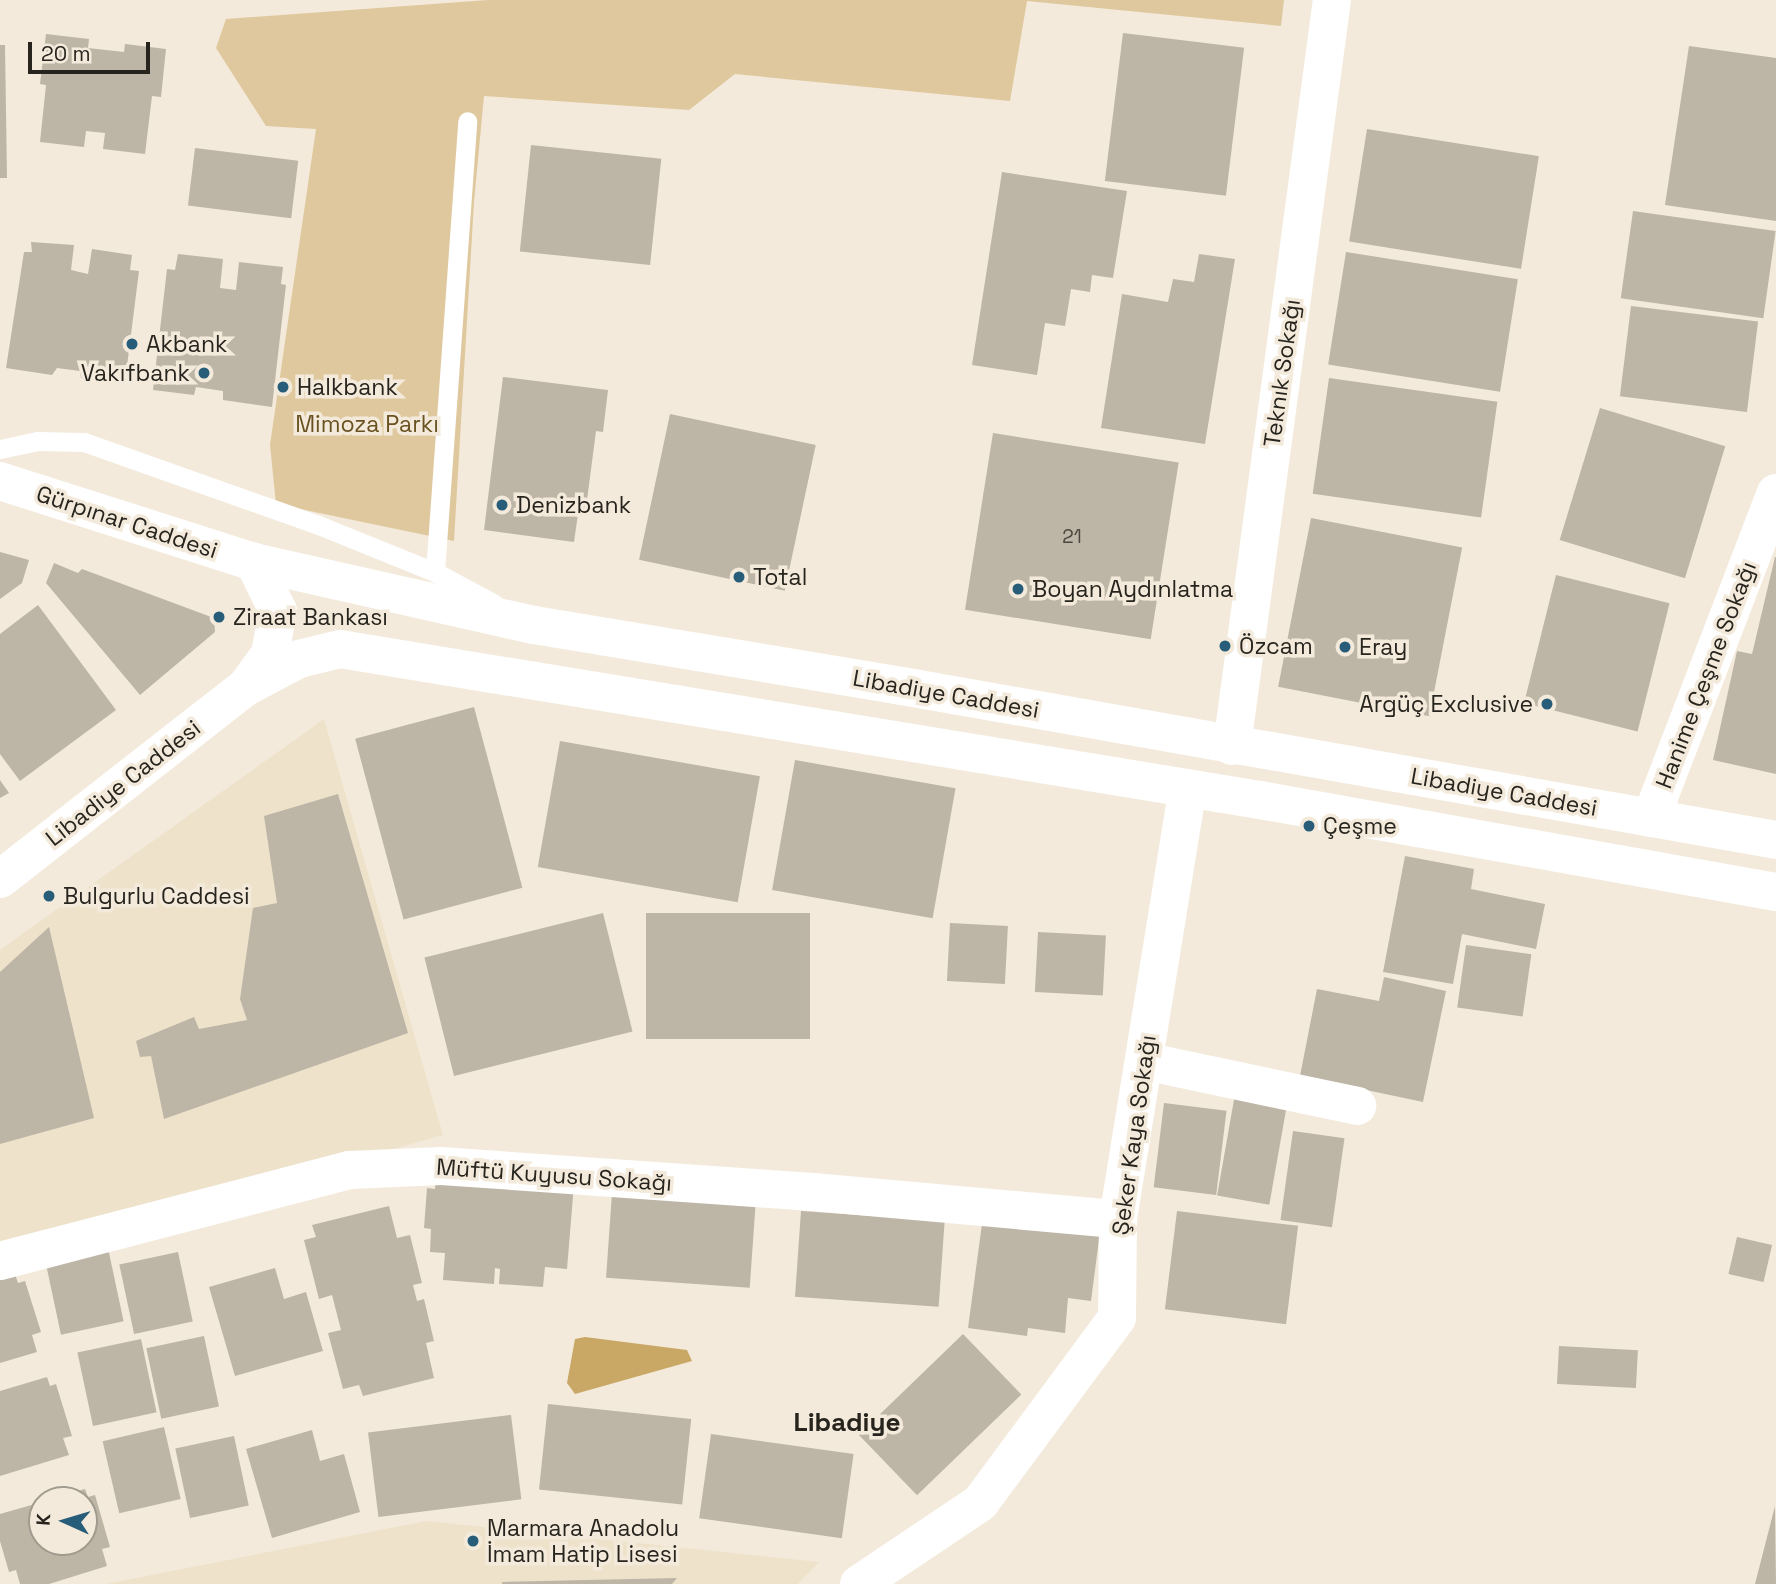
<!DOCTYPE html>
<meta charset="utf-8">
<style>
body{margin:0}
#map{position:relative;width:1776px;height:1584px;overflow:hidden;background:#f3eadb;font-family:"Space Grotesk",sans-serif}
div>[style]{position:absolute}
[style*='--x']{left:calc(var(--x)*1px);top:calc(var(--y)*1px);width:calc(var(--w)*1px);rotate:calc(var(--a)*1deg)}
.built>*{inset:0;background:#eee2cb}
.green>*{inset:0;background:#dfc89d}
.water>*{inset:0;background:#c9a866}
.building>*{inset:0;background:#bdb5a6;transform-origin:0 0}
.lane>*{height:19px;margin:-9.5px;padding:0 9.5px;transform-origin:9.5px;border-radius:9.5px;background:#fff}
.street>*{height:38px;margin:-19px;padding:0 19px;transform-origin:19px;border-radius:19px;background:#fff}
.primary>*{height:38px;margin:-19px;padding:0 19px;transform-origin:19px;border-radius:19px;background:#fff}
.dots>*{width:19px;height:19px;translate:-50% -50%;box-sizing:border-box;border:4px solid #f3eadb;border-radius:50%}
span{translate:-50% -50%;white-space:nowrap;text-align:center;line-height:1.15;-webkit-text-stroke:7px #f3eadb;paint-order:stroke}
.number-label{font-size:19px;color:#4c4840}
.number-label span{-webkit-text-stroke-width:0}
.poi-label{font-size:23px;color:#27241e}
.left{translate:0 -50%;text-align:left}
.right{translate:-100% -50%;text-align:right}
.street-label{font-size:23px;color:#27241e}
.park-label{font-size:23px;color:#695120}
.quarter-label{font-size:26px;color:#27241e;font-weight:700}
.north{position:absolute;left:28px;top:1486px;width:70px;height:70px;box-sizing:border-box;background:#f3eadb;border:2px solid #a19b8f;border-radius:50%;rotate:274deg;font-size:19px;font-weight:700;line-height:28px;text-align:center;color:#27241e}
.north::after{content:'';display:block;margin:auto;width:24px;height:32px;background:#275d78;clip-path:polygon(50% 0,100% 100%,50% 72%,0 100%)}
.scale{position:absolute;left:28px;top:42px;width:122px;height:32px;box-sizing:border-box;border:4px solid #27241e;border-top:0;padding-left:9px;font-size:21px;line-height:24px;white-space:nowrap;color:#27241e;-webkit-text-stroke:5px #f3eadb;paint-order:stroke}
</style>
<div id="map">
<div class="built">
<i style="clip-path:polygon(324px 719px,443px 1135px,0 1261px,0 950px)"></i>
<i style="clip-path:polygon(426px 1521px,819px 1562px,798px 1584px,106px 1584px)"></i>
</div>
<div class="green">
<i style="clip-path:polygon(488px 0,1284px 0,1281px 26px,1027px 1px,1010px 101px,735px 74px,689px 110px,484px 96px,474px 202px,454px 541px,276px 504px,270px 445px,316px 129px,266px 126px,216px 48px,226px 19px)"></i>
</div>
<div class="water">
<i style="clip-path:polygon(585px 1337px,687px 1350px,692px 1361px,575px 1394px,567px 1383px,575px 1339px)"></i>
</div>
<div class="building">
<i style="left:1123px;top:33px;width:122px;height:149px;rotate:7deg"></i>
<i style="clip-path:polygon(46px 34px,89px 39px,88px 48px,124px 52px,125px 44px,166px 49px,161px 97px,152px 96px,145px 154px,103px 149px,105px 133px,86px 131px,84px 147px,40px 142px,46px 85px,40px 84px)"></i>
<i style="clip-path:polygon(0 45px,5px 45px,7px 178px,0 178px)"></i>
<i style="clip-path:polygon(1689px 46px,1776px 58px,1776px 221px,1665px 205px)"></i>
<i style="left:1367px;top:129px;width:174px;height:114px;rotate:9deg"></i>
<i style="left:531px;top:145px;width:131px;height:107px;rotate:6deg"></i>
<i style="left:195px;top:148px;width:104px;height:58px;rotate:7deg"></i>
<i style="clip-path:polygon(1002px 172px,1127px 191px,1113px 278px,1092px 275px,1090px 292px,1071px 289px,1065px 326px,1045px 323px,1037px 375px,972px 365px)"></i>
<i style="left:1633px;top:211px;width:144px;height:88px;rotate:8deg"></i>
<i style="clip-path:polygon(31px 242px,74px 245px,71px 270px,88px 274px,92px 249px,132px 255px,130px 270px,139px 271px,125px 382px,81px 378px,80px 371px,57px 368px,52px 375px,6px 368px,24px 252px,32px 252px)"></i>
<i style="left:1346px;top:252px;width:174px;height:114px;rotate:9deg"></i>
<i style="clip-path:polygon(178px 254px,223px 259px,220px 288px,236px 290px,239px 262px,283px 267px,281px 284px,286px 285px,272px 407px,223px 400px,223px 391px,196px 387px,194px 395px,153px 390px,167px 269px,175px 270px)"></i>
<i style="clip-path:polygon(1199px 254px,1235px 259px,1205px 444px,1101px 428px,1122px 294px,1168px 302px,1173px 279px,1194px 282px)"></i>
<i style="left:1631px;top:306px;width:128px;height:91px;rotate:7deg"></i>
<i style="clip-path:polygon(503px 377px,608px 390px,603px 432px,596px 431px,586px 508px,579px 507px,574px 542px,484px 530px)"></i>
<i style="left:1329px;top:378px;width:170px;height:117px;rotate:8deg"></i>
<i style="left:1600px;top:408px;width:131px;height:138px;rotate:17deg"></i>
<i style="left:670px;top:414px;width:149px;height:149px;rotate:12deg"></i>
<i style="left:993px;top:433px;width:188px;height:179px;rotate:9deg"></i>
<i style="left:1311px;top:518px;width:154px;height:172px;rotate:11deg"></i>
<i style="clip-path:polygon(0 552px,29px 560px,22px 583px,0 599px)"></i>
<i style="clip-path:polygon(1775px 557px,1776px 557px,1776px 774px,1713px 760px,1737px 651px,1752px 654px)"></i>
<i style="clip-path:polygon(54px 563px,78px 573px,82px 569px,214px 618px,215px 632px,140px 695px,46px 583px)"></i>
<i style="left:1556px;top:575px;width:117px;height:132px;rotate:14deg"></i>
<i style="clip-path:polygon(38px 605px,116px 710px,20px 781px,0 754px,0 634px)"></i>
<i style="left:474px;top:707px;width:187px;height:123px;rotate:75deg"></i>
<i style="left:560px;top:741px;width:203px;height:128px;rotate:10deg"></i>
<i style="left:795px;top:760px;width:163px;height:132px;rotate:10deg"></i>
<i style="clip-path:polygon(0 780px,9px 793px,0 798px)"></i>
<i style="clip-path:polygon(338px 794px,408px 1033px,164px 1119px,151px 1056px,140px 1057px,136px 1041px,194px 1017px,199px 1029px,247px 1020px,240px 999px,253px 908px,277px 903px,264px 816px)"></i>
<i style="clip-path:polygon(1405px 856px,1474px 869px,1471px 889px,1545px 904px,1536px 949px,1462px 934px,1453px 984px,1383px 972px)"></i>
<i style="left:603px;top:913px;width:122px;height:184px;rotate:76deg"></i>
<i style="left:810px;top:913px;width:126px;height:164px;rotate:90deg"></i>
<i style="left:950px;top:923px;width:58px;height:58px;rotate:3deg"></i>
<i style="clip-path:polygon(49px 927px,94px 1118px,0 1144px,0 972px)"></i>
<i style="left:1038px;top:932px;width:68px;height:60px;rotate:3deg"></i>
<i style="left:1466px;top:945px;width:66px;height:63px;rotate:8deg"></i>
<i style="clip-path:polygon(1384px 977px,1446px 991px,1423px 1102px,1300px 1076px,1317px 989px,1379px 1001px)"></i>
<i style="left:1235px;top:1094px;width:53px;height:103px;rotate:10deg"></i>
<i style="left:1164px;top:1103px;width:63px;height:85px;rotate:7deg"></i>
<i style="left:1293px;top:1131px;width:52px;height:90px;rotate:8deg"></i>
<i style="clip-path:polygon(436px 1172px,574px 1184px,567px 1269px,545px 1267px,543px 1287px,499px 1284px,500px 1269px,495px 1268px,494px 1284px,443px 1280px,445px 1253px,430px 1252px,431px 1229px,424px 1228px,427px 1188px,435px 1189px)"></i>
<i style="left:612px;top:1193px;width:144px;height:85px;rotate:4deg"></i>
<i style="clip-path:polygon(389px 1206px,397px 1238px,410px 1235px,422px 1283px,413px 1285px,417px 1301px,424px 1299px,434px 1341px,426px 1343px,434px 1378px,363px 1396px,359px 1385px,343px 1389px,328px 1333px,341px 1330px,332px 1295px,319px 1299px,304px 1240px,316px 1237px,312px 1225px)"></i>
<i style="clip-path:polygon(984px 1209px,1101px 1224px,1091px 1301px,1068px 1298px,1065px 1333px,1028px 1328px,1027px 1336px,968px 1328px)"></i>
<i style="left:801px;top:1211px;width:144px;height:86px;rotate:4deg"></i>
<i style="left:1177px;top:1211px;width:122px;height:99px;rotate:7deg"></i>
<i style="left:1737px;top:1237px;width:36px;height:38px;rotate:13deg"></i>
<i style="left:108px;top:1248px;width:75px;height:64px;rotate:78deg"></i>
<i style="left:178px;top:1252px;width:71px;height:60px;rotate:78deg"></i>
<i style="clip-path:polygon(275px 1268px,284px 1299px,306px 1292px,323px 1351px,235px 1376px,209px 1287px)"></i>
<i style="clip-path:polygon(15px 1274px,18px 1283px,25px 1281px,41px 1332px,32px 1335px,37px 1352px,0 1363px,0 1278px)"></i>
<i style="left:963px;top:1334px;width:84px;height:145px;rotate:46deg"></i>
<i style="left:204px;top:1336px;width:72px;height:59px;rotate:78deg"></i>
<i style="left:141px;top:1339px;width:75px;height:65px;rotate:78deg"></i>
<i style="left:1559px;top:1346px;width:79px;height:38px;rotate:3deg"></i>
<i style="clip-path:polygon(47px 1377px,50px 1386px,56px 1384px,72px 1436px,63px 1438px,69px 1455px,0 1476px,0 1391px)"></i>
<i style="left:548px;top:1404px;width:144px;height:86px;rotate:6deg"></i>
<i style="left:511px;top:1415px;width:85px;height:144px;rotate:83deg"></i>
<i style="left:164px;top:1427px;width:74px;height:63px;rotate:77deg"></i>
<i style="clip-path:polygon(312px 1430px,320px 1461px,344px 1454px,360px 1512px,272px 1538px,246px 1449px)"></i>
<i style="left:711px;top:1434px;width:144px;height:85px;rotate:8deg"></i>
<i style="left:234px;top:1436px;width:71px;height:60px;rotate:78deg"></i>
<i style="clip-path:polygon(85px 1489px,88px 1497px,95px 1495px,110px 1547px,102px 1549px,107px 1566px,49px 1584px,20px 1584px,16px 1570px,9px 1572px,0 1541px,0 1514px,42px 1502px,42px 1542px,84px 1542px,84px 1500px,49px 1499px)"></i>
<i style="clip-path:polygon(1775px 1506px,1776px 1584px,1755px 1584px)"></i>
<i style="clip-path:polygon(677px 1578px,672px 1584px,502px 1584px,502px 1582px)"></i>
</div>
<div class="lane">
<i style="--x:0;--y:449;--w:39;--a:-12"></i>
<i style="--x:38;--y:441;--w:46;--a:1.2"></i>
<i style="--x:84;--y:442;--w:246;--a:19.5"></i>
<i style="--x:316;--y:524;--w:128;--a:22"></i>
<i style="--x:435;--y:572;--w:66;--a:28.1"></i>
<i style="--x:435;--y:572;--w:452;--a:-85.9"></i>
</div>
<div class="street">
<i style="--x:1232;--y:746;--w:753;--a:-82.37"></i>
<i style="--x:1651;--y:818;--w:348;--a:-69"></i>
<i style="--x:1144;--y:1061;--w:218;--a:11.9"></i>
<i style="--x:0;--y:1261;--w:362;--a:-14.6"></i>
<i style="--x:350;--y:1170;--w:91;--a:-2.5"></i>
<i style="--x:441;--y:1166;--w:373;--a:4"></i>
<i style="--x:813;--y:1192;--w:306;--a:5.1"></i>
<i style="--x:859;--y:1584;--w:146;--a:-33.8"></i>
<i style="--x:980;--y:1503;--w:230;--a:-53.5"></i>
<i style="--x:1117;--y:1318;--w:99;--a:-89.4"></i>
<i style="--x:1118;--y:1219;--w:436;--a:-80.8"></i>
</div>
<div class="primary">
<i style="--x:0;--y:481;--w:267;--a:17.7"></i>
<i style="--x:254;--y:562;--w:287;--a:12.7"></i>
<i style="--x:534;--y:625;--w:373;--a:9.4"></i>
<i style="--x:902;--y:686;--w:887;--a:9.99"></i>
<i style="--x:246;--y:687;--w:41;--a:-54"></i>
<i style="--x:270;--y:654;--w:44;--a:-79.5"></i>
<i style="--x:278;--y:611;--w:55;--a:-116.1"></i>
<i style="--x:0;--y:879;--w:312;--a:-38"></i>
<i style="--x:246;--y:687;--w:60;--a:-27.8"></i>
<i style="--x:299;--y:659;--w:42;--a:-13.7"></i>
<i style="--x:340;--y:649;--w:932;--a:9.32"></i>
<i style="--x:1260;--y:800;--w:524;--a:10.11"></i>
</div>
<div class="dots">
<i style="left:132px;top:344px;background:#275d78"></i>
<i style="left:204px;top:373px;background:#275d78"></i>
<i style="left:283px;top:387px;background:#275d78"></i>
<i style="left:502px;top:505px;background:#275d78"></i>
<i style="left:739px;top:577px;background:#275d78"></i>
<i style="left:1018px;top:589px;background:#275d78"></i>
<i style="left:219px;top:617px;background:#275d78"></i>
<i style="left:1225px;top:646px;background:#275d78"></i>
<i style="left:1345px;top:647px;background:#275d78"></i>
<i style="left:1547px;top:704px;background:#275d78"></i>
<i style="left:1309px;top:826px;background:#275d78"></i>
<i style="left:49px;top:896px;background:#275d78"></i>
<i style="left:473px;top:1541px;background:#275d78"></i>
</div>
<div class="number-label">
<span style="left:1072px;top:537px">21</span>
</div>
<div class="poi-label">
<span class="left" style="left:146px;top:344px">Akbank</span>
<span class="right" style="left:190px;top:373px">Vakıfbank</span>
<span class="left" style="left:297px;top:387px">Halkbank</span>
<span class="left" style="left:516px;top:505px">Denizbank</span>
<span class="left" style="left:753px;top:577px">Total</span>
<span class="left" style="left:1032px;top:589px">Boyan Aydınlatma</span>
<span class="left" style="left:233px;top:617px">Ziraat Bankası</span>
<span class="left" style="left:1239px;top:646px">Özcam</span>
<span class="left" style="left:1359px;top:647px">Eray</span>
<span class="right" style="left:1533px;top:704px">Argüç Exclusive</span>
<span class="left" style="left:1323px;top:826px">Çeşme</span>
<span class="left" style="left:63px;top:896px">Bulgurlu Caddesi</span>
<span class="left" style="left:487px;top:1541px">Marmara Anadolu<br>İmam Hatip Lisesi</span>
</div>
<div class="street-label">
<span style="left:1282px;top:373px;rotate:-82deg">Teknık Sokağı</span>
<span style="left:127px;top:522px;rotate:18deg">Gürpınar Caddesi</span>
<span style="left:1706px;top:675px;rotate:-69deg">Hanime Çeşme Sokağı</span>
<span style="left:946px;top:694px;rotate:10deg">Libadiye Caddesi</span>
<span style="left:123px;top:783px;rotate:-38deg">Libadiye Caddesi</span>
<span style="left:1504px;top:792px;rotate:10deg">Libadiye Caddesi</span>
<span style="left:1134px;top:1135px;rotate:-82deg">Şeker Kaya Sokağı</span>
<span style="left:554px;top:1175px;rotate:4deg">Müftü Kuyusu Sokağı</span>
</div>
<div class="park-label">
<span style="left:367px;top:424px">Mimoza Parkı</span>
</div>
<div class="quarter-label">
<span style="left:847px;top:1423px">Libadiye</span>
</div>
<div class="north">K</div>
<div class="scale">20 m</div>
</div>
